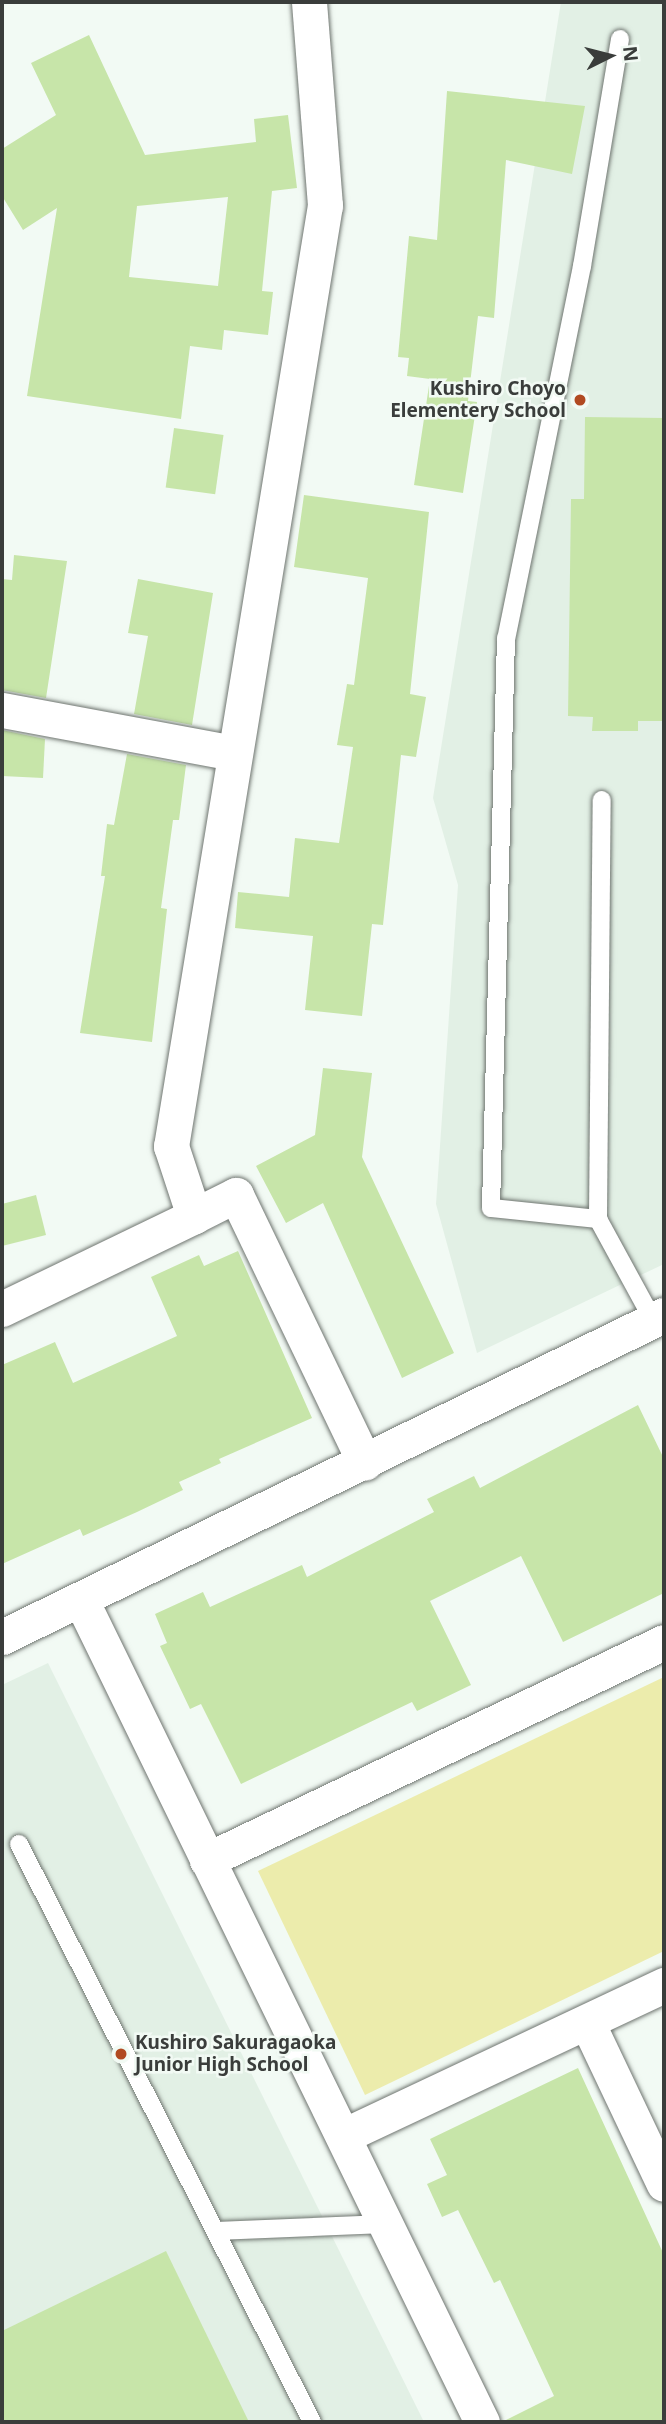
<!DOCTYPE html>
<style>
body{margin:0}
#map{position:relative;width:666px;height:2424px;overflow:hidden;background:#f2faf4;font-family:"Noto Sans",sans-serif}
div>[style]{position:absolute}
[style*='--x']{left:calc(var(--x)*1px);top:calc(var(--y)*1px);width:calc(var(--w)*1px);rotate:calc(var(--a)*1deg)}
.built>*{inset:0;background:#e2f0e5}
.green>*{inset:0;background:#ececac}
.building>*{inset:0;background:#c7e5a9;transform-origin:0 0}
.roads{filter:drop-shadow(0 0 2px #6f7570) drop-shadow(0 0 2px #6f7570)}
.lane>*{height:18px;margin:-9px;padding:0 9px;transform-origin:9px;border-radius:9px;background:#fff}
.street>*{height:35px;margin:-17.5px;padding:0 17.5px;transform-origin:17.5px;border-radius:17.5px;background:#fff}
.dots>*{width:19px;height:19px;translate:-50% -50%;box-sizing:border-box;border:4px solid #f2faf4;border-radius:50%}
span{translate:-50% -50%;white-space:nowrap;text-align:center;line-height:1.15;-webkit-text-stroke:5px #f2faf4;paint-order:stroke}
.poi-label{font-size:19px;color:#3a3d3b;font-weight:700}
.right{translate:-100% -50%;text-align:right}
.left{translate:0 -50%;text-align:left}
.frame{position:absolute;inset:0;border:4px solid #3a3d3b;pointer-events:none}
.north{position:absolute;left:575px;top:21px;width:70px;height:70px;-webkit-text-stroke:5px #f2faf4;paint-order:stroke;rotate:84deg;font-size:19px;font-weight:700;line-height:28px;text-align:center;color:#3a3d3b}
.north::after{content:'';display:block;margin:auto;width:24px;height:32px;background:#3a3d3b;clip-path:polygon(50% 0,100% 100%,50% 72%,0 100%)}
</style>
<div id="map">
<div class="built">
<i style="clip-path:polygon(561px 2px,664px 2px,664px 1264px,477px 1353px,436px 1204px,458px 885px,433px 798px)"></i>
<i style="clip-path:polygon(48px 1663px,424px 2422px,2px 2422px,2px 1685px)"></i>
</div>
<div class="green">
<i style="clip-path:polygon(664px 1677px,664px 1951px,365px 2095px,258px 1871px)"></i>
</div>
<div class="building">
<i style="clip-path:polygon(evenodd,89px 35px,145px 155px,256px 142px,254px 119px,288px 115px,297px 188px,272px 191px,262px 291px,273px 292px,268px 335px,224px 330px,222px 350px,190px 346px,181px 419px,27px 396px,57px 208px,23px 230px,2px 196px,2px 149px,56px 115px,31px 63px,89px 35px,228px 197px,218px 286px,129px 277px,137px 206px,228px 197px)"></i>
<i style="clip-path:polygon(447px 91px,585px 106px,572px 174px,506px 160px,494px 318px,478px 316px,468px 401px,477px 402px,463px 493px,414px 485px,430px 379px,407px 376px,409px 358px,398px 357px,409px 236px,437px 240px)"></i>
<i style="clip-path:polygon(585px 417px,664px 418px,663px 721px,638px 721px,638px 731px,592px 731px,593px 717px,568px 716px,571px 499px,584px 499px)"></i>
<i style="left:174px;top:428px;width:50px;height:60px;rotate:8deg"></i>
<i style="clip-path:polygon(304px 495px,429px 512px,410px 694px,426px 697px,416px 757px,401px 755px,383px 925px,372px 924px,362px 1016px,305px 1010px,313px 936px,235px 928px,238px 892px,289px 897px,295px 838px,339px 843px,353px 747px,337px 745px,347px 684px,354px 685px,368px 578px,294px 567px)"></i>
<i style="clip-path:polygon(14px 555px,67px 561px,46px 698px,2px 690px,2px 579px,12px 580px)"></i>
<i style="clip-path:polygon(138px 579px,213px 593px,192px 725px,134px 714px,148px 636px,128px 633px)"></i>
<i style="clip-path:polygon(2px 730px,45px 739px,43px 778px,2px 776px)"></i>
<i style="clip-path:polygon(127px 754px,186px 765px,179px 820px,173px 820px,161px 908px,167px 909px,152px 1042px,80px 1033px,105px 876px,101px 876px,107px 824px,114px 825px)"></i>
<i style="clip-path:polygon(323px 1068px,372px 1073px,362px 1157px,454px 1353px,402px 1378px,323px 1203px,286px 1223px,256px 1166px,315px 1135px)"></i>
<i style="clip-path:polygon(36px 1195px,46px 1235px,2px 1246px,2px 1204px)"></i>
<i style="clip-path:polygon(238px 1251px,312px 1418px,219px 1459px,221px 1463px,179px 1482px,183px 1490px,137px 1512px,83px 1536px,80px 1529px,2px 1564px,2px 1365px,55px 1342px,73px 1383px,177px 1336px,151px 1277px,199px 1255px,204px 1266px)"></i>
<i style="clip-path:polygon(638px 1405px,664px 1459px,664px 1593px,563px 1642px,521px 1556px,430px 1601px,471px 1685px,417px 1711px,412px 1702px,241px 1784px,201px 1704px,190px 1709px,160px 1646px,167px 1643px,155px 1614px,203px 1592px,210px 1607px,302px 1565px,307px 1577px,434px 1512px,427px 1499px,474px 1476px,480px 1488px)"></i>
<i style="clip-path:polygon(578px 2068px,664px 2255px,664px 2422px,502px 2422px,554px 2396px,500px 2280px,494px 2283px,458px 2210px,442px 2217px,427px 2184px,447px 2175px,430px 2139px)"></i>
<i style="clip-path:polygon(166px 2251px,249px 2422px,2px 2422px,2px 2331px)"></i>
</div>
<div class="roads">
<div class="lane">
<i style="--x:620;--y:39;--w:230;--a:99.5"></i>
<i style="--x:582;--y:266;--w:380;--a:101.5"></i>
<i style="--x:506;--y:638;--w:570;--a:91.51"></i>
<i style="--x:491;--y:1208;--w:108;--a:5.9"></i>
<i style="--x:598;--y:1219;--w:115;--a:61.4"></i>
<i style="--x:598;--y:1219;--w:419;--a:-89.5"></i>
<i style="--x:19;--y:1844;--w:648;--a:63.12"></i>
<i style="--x:216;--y:2231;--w:169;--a:-2.4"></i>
</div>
<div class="street">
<i style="--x:309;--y:2;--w:204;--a:85.5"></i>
<i style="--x:325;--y:205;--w:954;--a:99.29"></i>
<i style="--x:171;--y:1146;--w:74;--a:71.8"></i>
<i style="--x:194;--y:1216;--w:47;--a:-26.6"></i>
<i style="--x:236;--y:1195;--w:297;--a:64.3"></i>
<i style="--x:2;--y:710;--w:236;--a:10.5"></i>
<i style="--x:2;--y:1309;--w:213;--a:-25.8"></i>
<i style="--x:81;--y:1600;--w:915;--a:64"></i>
<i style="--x:2;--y:1637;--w:736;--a:-25.94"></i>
<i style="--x:207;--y:1860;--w:506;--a:-25.5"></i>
<i style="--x:587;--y:2022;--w:179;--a:64.6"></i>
<i style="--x:343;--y:2136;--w:355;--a:-25.2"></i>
</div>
</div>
<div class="dots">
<i style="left:580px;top:400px;background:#b14a22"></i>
<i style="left:121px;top:2054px;background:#b14a22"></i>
</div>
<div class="poi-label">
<span class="right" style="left:566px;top:400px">Kushiro Choyo<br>Elementery School</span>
<span class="left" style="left:135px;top:2054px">Kushiro Sakuragaoka<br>Junior High School</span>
</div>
<div class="frame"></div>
<div class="north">N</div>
</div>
